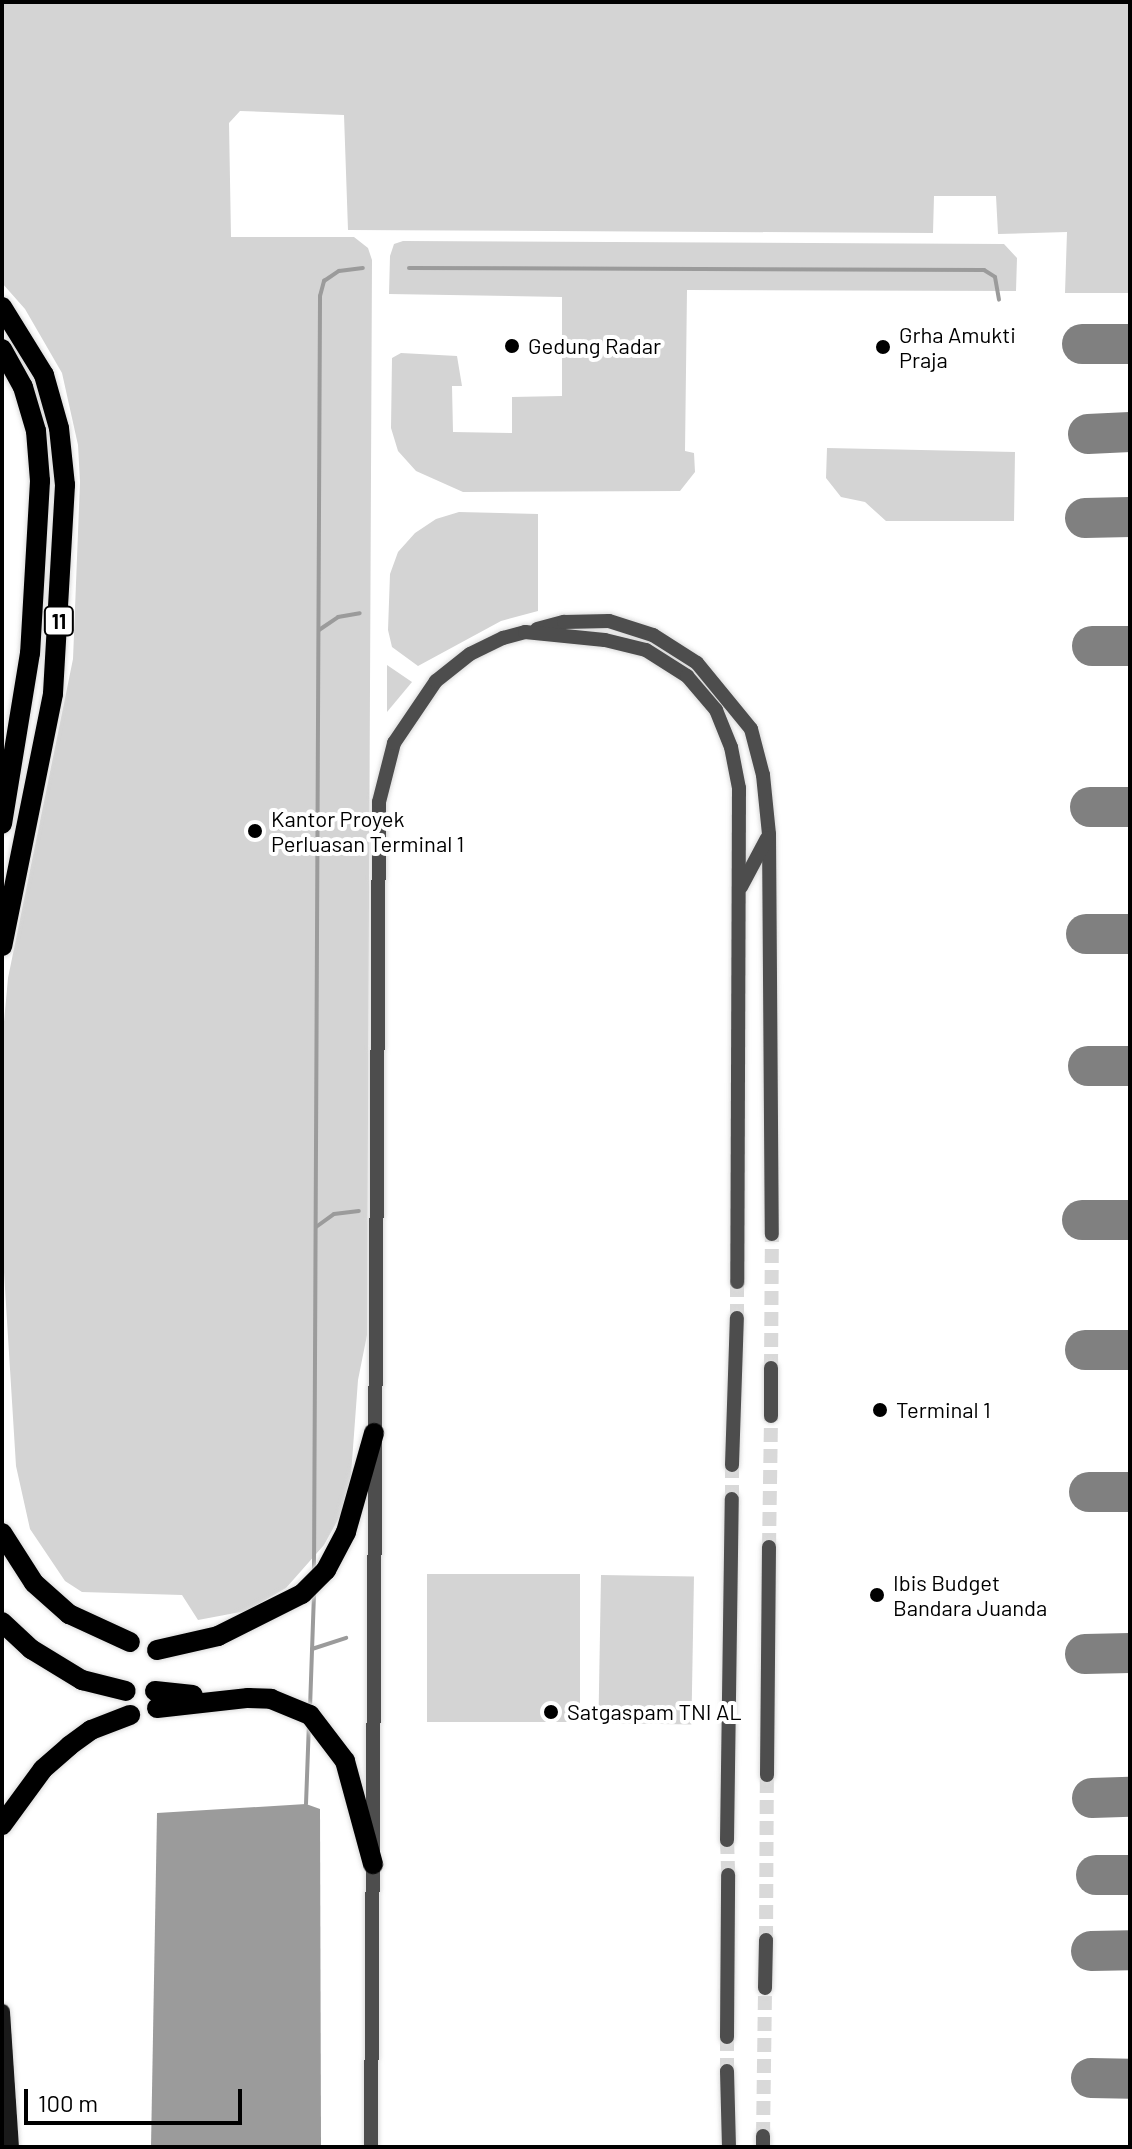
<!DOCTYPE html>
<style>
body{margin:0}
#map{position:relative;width:1132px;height:2149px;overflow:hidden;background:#fff;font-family:Barlow,sans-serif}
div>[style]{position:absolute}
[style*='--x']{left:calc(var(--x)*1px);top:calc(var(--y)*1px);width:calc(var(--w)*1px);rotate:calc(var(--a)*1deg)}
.green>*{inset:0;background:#d4d4d4;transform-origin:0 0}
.water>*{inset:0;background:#9b9b9b}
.stream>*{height:4px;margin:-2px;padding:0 2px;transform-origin:2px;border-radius:2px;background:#9b9b9b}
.taxiway>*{height:40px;margin:-20px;padding:0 20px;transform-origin:20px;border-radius:20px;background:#808080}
.tertiary-tunnel>*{height:14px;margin-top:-7px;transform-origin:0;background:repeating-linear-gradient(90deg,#d9d9d9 0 14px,transparent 0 21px)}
.roads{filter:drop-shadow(0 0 2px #dbdbdb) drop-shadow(0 0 2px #dbdbdb)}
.tertiary>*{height:14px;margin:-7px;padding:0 7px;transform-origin:7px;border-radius:7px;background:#4d4d4d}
.secondary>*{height:16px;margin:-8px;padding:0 8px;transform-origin:8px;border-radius:8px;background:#1a1a1a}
.motorway>*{height:20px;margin:-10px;padding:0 10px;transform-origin:10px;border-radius:10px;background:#000}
.dots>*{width:22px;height:22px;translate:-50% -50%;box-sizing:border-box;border:4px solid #fff;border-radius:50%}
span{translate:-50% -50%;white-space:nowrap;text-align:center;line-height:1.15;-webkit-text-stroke:8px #fff;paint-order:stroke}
.shield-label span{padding:2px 6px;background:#fff;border:2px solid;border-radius:6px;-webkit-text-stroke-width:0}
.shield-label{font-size:20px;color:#000;font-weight:700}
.poi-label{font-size:22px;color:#000}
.left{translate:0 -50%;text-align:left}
.frame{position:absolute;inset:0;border:4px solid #000;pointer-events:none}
.scale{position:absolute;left:24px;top:2089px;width:218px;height:36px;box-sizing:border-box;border:4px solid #000;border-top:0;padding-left:10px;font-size:24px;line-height:28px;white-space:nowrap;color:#000;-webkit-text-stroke:6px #fff;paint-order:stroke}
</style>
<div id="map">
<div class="green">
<i style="clip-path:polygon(2px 2px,1130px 2px,1130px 293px,1065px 293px,1067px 232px,998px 234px,996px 196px,934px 196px,933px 233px,348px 230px,344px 115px,240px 111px,229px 123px,231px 237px,354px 237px,368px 248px,372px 260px,367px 1335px,358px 1380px,351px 1475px,340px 1516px,324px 1545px,286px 1588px,246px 1611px,198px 1620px,182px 1595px,82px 1592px,65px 1581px,30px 1529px,16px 1466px,2px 1240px,2px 1044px,8px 978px,73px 659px,80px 482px,78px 445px,62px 373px,25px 309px,2px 283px)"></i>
<i style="clip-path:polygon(403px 241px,1004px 244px,1017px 258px,1016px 291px,687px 290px,685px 451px,694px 453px,695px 472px,680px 491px,463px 492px,416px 471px,398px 451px,391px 428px,392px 358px,401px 353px,457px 356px,462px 386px,452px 386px,453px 432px,512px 433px,512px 397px,562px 396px,562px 297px,389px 294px,390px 256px,394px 244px)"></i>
<i style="clip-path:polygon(827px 448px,1015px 452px,1014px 521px,886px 521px,865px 502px,841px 497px,826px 478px)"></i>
<i style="clip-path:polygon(459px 512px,538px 514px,538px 611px,501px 621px,418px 666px,392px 647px,388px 630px,390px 574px,398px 552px,415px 533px,436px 519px)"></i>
<i style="clip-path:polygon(387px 665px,412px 682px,387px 712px)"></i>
<i style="left:427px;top:1574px;width:153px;height:148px"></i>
<i style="left:601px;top:1575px;width:93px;height:148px;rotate:1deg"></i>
</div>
<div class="water">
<i style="clip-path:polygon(306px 1804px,320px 1809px,321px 2147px,151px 2147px,157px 1813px)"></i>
</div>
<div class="stream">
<i style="--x:409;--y:268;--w:575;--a:0.2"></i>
<i style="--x:984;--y:270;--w:13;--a:32"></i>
<i style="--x:995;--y:277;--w:23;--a:80"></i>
<i style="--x:319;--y:630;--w:23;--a:-34"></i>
<i style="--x:338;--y:617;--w:22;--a:-10"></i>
<i style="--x:316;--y:1227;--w:22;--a:-36"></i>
<i style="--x:334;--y:1214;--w:25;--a:-7"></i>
<i style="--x:314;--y:1572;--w:1276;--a:-89.73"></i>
<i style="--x:320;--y:296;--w:16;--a:-75"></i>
<i style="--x:324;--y:281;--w:18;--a:-34"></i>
<i style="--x:339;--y:271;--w:24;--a:-7"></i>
<i style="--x:312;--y:1649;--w:36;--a:-18"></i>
<i style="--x:310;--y:1708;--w:115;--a:-88"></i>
<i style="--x:306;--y:1804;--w:80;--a:-87.9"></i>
</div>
<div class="taxiway">
<i style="--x:1082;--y:344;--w:48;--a:0"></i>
<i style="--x:1088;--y:434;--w:42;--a:-2.7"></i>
<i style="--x:1085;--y:518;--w:45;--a:-1.3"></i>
<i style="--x:1092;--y:646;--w:38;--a:0"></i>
<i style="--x:1090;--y:807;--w:40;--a:0"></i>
<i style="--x:1086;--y:934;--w:44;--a:0"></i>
<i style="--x:1088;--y:1066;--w:42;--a:0"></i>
<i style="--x:1082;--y:1220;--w:48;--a:0"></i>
<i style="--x:1085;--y:1350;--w:45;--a:0"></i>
<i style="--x:1089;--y:1492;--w:41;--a:0"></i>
<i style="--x:1085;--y:1654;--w:45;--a:-1.3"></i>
<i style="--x:1092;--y:1798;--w:38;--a:-2"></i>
<i style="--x:1096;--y:1875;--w:34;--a:0"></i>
<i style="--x:1091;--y:1951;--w:39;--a:-1"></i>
<i style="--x:1091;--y:2078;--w:39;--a:1"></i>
</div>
<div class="tertiary-tunnel">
<i style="--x:737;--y:1318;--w:36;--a:-90"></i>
<i style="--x:771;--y:1368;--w:134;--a:-89.6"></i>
<i style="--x:732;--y:1499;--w:34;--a:-90"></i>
<i style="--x:769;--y:1547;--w:131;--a:-89.1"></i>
<i style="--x:727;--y:1840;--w:35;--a:88"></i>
<i style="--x:766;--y:1940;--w:165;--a:-89.7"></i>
<i style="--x:727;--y:2037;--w:34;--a:90"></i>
<i style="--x:763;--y:2136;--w:148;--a:-89.2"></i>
</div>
<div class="roads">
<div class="tertiary">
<i style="--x:537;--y:629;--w:28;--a:-15"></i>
<i style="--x:564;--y:622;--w:45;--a:-1.3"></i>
<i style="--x:609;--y:621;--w:46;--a:17.7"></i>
<i style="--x:653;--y:635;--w:52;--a:32.5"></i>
<i style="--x:697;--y:663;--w:85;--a:50.7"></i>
<i style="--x:751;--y:729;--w:48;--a:75.4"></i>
<i style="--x:763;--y:775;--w:59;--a:84.2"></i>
<i style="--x:769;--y:834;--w:400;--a:89.6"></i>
<i style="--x:741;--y:887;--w:55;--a:-62"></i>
<i style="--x:771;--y:1416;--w:48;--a:-90"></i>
<i style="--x:732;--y:1465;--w:147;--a:-88.1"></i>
<i style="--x:767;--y:1775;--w:228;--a:-89.5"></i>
<i style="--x:727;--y:1840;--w:341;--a:-89.2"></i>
<i style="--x:765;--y:1988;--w:48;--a:-88.8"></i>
<i style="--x:727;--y:2037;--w:162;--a:-89.6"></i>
<i style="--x:727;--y:2071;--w:76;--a:88.5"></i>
<i style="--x:371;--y:2147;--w:1345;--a:-89.66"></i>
<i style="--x:379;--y:802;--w:61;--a:-75.7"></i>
<i style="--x:394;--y:743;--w:75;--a:-55.9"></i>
<i style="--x:436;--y:681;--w:43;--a:-38.5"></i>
<i style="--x:470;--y:654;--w:37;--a:-26"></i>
<i style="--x:503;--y:638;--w:23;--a:-15"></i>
<i style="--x:525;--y:632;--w:80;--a:5.7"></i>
<i style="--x:605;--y:640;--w:42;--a:13.7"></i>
<i style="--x:646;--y:650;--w:49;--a:32.4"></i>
<i style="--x:687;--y:676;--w:45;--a:49.5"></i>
<i style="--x:716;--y:710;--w:40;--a:68"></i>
<i style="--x:731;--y:747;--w:42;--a:79"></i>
<i style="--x:739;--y:788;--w:494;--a:90.2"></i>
<i style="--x:763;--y:2147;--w:11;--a:-90"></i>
</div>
<div class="secondary">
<i style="--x:2;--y:2012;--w:135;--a:86.2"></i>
</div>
<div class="motorway">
<i style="--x:2;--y:307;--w:80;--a:58.3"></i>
<i style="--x:44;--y:375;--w:55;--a:74.2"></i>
<i style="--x:59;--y:428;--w:57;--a:84"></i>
<i style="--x:65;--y:485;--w:209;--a:93.3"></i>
<i style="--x:53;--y:694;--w:257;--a:101.4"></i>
<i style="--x:2;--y:349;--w:43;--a:61.1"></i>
<i style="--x:23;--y:387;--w:46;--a:73.5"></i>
<i style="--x:36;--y:431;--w:50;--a:85.4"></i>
<i style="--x:40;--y:481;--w:172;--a:93.3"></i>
<i style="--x:30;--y:653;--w:173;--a:99.3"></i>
<i style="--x:2;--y:1533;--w:59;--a:57.4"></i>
<i style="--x:34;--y:1583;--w:47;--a:41.5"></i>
<i style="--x:69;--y:1614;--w:67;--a:24.7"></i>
<i style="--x:2;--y:1622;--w:40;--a:43"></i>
<i style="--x:31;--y:1649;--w:60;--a:31.3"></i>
<i style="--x:82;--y:1680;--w:45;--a:14"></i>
<i style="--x:157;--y:1650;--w:63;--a:-12.9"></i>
<i style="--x:218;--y:1636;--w:94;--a:-26.6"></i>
<i style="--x:302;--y:1594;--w:34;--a:-45"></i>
<i style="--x:326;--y:1570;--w:43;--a:-62.2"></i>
<i style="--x:346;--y:1532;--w:103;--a:-74.2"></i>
<i style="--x:155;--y:1691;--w:38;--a:6"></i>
<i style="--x:157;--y:1708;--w:92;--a:-6.3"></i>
<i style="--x:248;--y:1698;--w:23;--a:2"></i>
<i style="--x:271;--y:1699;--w:42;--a:22.3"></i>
<i style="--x:310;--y:1715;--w:58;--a:52.7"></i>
<i style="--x:345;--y:1761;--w:107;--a:74.8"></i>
<i style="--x:2;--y:1825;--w:69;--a:-53.8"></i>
<i style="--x:43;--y:1769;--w:35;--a:-41"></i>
<i style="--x:69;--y:1746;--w:27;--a:-36"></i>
<i style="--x:91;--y:1730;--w:42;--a:-21"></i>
</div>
</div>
<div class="dots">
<i style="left:512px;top:346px;background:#000"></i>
<i style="left:883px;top:347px;background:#000"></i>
<i style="left:255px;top:831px;background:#000"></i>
<i style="left:880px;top:1410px;background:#000"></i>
<i style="left:877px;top:1595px;background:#000"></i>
<i style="left:551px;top:1712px;background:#000"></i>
</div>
<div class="shield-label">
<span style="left:59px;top:621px">11</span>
</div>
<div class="poi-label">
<span class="left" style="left:899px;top:347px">Grha Amukti<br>Praja</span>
<span class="left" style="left:528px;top:346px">Gedung Radar</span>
<span class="left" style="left:271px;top:831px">Kantor Proyek<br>Perluasan Terminal 1</span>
<span class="left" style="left:896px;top:1410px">Terminal 1</span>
<span class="left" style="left:893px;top:1595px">Ibis Budget<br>Bandara Juanda</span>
<span class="left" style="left:567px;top:1712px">Satgaspam TNI AL</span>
</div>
<div class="frame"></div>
<div class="scale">100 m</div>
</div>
